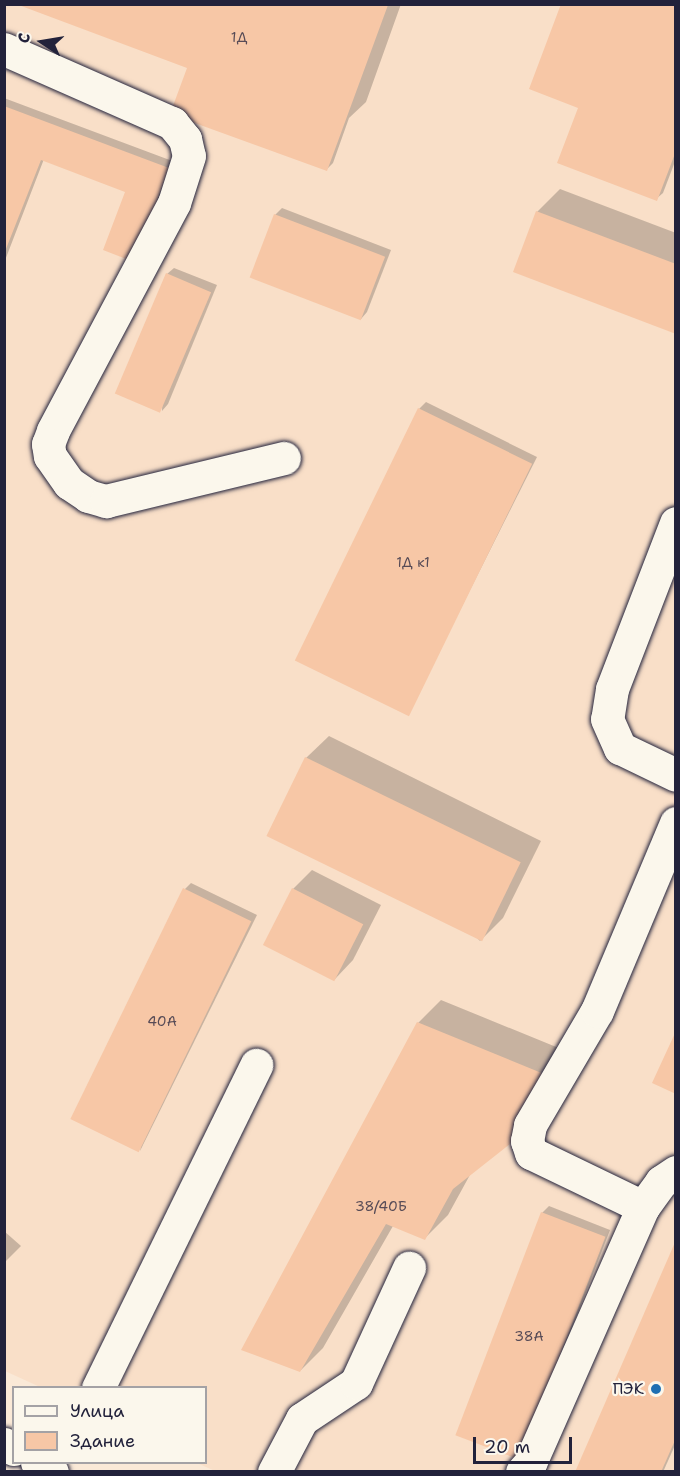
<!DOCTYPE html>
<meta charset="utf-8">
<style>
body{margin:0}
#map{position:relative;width:680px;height:1476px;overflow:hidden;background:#fae9d7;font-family:"Shantell Sans",sans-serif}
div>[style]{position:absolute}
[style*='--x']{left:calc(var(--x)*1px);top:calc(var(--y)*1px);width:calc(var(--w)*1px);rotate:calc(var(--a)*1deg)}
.built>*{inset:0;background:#f9dfc8}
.shadow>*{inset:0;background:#0003}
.building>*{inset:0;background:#f7c7a6;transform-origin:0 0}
.roads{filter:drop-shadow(0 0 2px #22223b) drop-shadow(0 0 2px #22223b)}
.minor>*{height:33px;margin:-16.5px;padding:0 16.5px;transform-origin:16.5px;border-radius:16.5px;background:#fbf7ec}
.dots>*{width:16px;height:16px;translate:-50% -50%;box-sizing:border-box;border:3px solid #fbf7ec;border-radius:50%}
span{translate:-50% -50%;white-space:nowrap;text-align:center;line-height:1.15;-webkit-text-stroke:4.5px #fbf7ec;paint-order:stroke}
.number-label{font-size:14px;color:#574b56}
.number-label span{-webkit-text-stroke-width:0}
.poi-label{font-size:16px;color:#22223b}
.right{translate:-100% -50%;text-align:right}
.frame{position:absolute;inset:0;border:6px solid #22223b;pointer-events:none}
.legend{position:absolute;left:12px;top:1386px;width:195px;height:78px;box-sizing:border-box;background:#fbf7ec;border:2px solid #a4a2a5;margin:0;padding:8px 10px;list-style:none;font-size:18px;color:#22223b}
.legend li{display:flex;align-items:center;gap:12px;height:30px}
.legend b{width:30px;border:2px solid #a4a2a5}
.north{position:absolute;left:12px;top:12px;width:60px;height:60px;-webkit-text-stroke:4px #fbf7ec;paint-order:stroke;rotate:282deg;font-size:16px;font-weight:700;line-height:24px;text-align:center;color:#22223b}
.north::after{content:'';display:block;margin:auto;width:21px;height:27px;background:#22223b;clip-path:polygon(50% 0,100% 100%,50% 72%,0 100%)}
.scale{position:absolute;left:473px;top:1437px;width:99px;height:27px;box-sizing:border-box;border:3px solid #22223b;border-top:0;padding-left:8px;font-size:18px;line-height:21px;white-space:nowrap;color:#22223b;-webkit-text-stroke:4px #fbf7ec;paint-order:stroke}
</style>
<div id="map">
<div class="built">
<i style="clip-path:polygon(4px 5px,675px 5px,675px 1471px,215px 1471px,197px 1463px,206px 1462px,206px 1388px,40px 1387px,5px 1371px)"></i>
</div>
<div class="shadow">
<i style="clip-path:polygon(19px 4px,401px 4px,366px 102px,349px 118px,333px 163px,326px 170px,189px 67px)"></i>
<i style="clip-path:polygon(676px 4px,676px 159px,663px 193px,656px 199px)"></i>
<i style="clip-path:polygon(4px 98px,175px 162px,140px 254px,127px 191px,44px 159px,4px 263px)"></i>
<i style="clip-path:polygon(560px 189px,676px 233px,676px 332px,537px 212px)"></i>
<i style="clip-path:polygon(282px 208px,391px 250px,367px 312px,361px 319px,275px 215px)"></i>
<i style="clip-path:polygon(174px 268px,217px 285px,168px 404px,162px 411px,167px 274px)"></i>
<i style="clip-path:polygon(426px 402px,537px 457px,407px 715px,419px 409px)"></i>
<i style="clip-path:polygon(329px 736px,541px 841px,503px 918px,480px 941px,306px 758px)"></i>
<i style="clip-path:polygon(312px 870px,381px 905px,353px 960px,335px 979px,293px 889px)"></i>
<i style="clip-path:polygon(191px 883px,257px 915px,140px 1151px,185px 889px)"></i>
<i style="clip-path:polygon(441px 1000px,566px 1051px,471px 1173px,448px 1215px,425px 1238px,393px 1226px,323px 1348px,300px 1371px,418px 1023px)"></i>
<i style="clip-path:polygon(549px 1206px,610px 1230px,524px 1452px,542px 1213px)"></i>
<i style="clip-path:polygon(4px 1231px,21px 1246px,4px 1263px)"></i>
<i style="clip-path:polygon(676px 1244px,676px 1443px,663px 1472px,577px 1472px)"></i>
</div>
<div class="building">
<i style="clip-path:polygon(16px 4px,386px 4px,388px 5px,327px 171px,170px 114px,187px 68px)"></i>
<i style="clip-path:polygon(561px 4px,676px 4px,676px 151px,657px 201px,557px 163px,578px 108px,529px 89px)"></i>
<i style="clip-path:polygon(4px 106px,169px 168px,134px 262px,103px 250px,125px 192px,41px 160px,4px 254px)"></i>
<i style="clip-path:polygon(536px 211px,676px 264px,676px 334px,513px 272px)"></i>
<i style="left:274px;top:214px;width:119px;height:68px;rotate:21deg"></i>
<i style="left:166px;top:273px;width:49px;height:131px;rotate:23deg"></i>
<i style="left:418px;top:408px;width:127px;height:281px;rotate:26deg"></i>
<i style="left:305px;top:757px;width:240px;height:88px;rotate:26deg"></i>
<i style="left:183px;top:888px;width:76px;height:257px;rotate:26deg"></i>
<i style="left:292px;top:888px;width:80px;height:64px;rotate:27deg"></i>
<i style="clip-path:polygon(417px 1022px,544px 1074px,510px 1144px,453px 1189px,425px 1240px,386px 1224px,300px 1372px,241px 1350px)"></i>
<i style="clip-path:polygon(676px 1031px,676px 1094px,652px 1083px)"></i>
<i style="left:541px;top:1212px;width:69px;height:239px;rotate:21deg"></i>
<i style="clip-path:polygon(676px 1240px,676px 1438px,661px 1472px,575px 1472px)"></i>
</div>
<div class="roads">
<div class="minor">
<i style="--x:4;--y:49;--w:184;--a:23.8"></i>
<i style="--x:172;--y:123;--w:21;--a:51"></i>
<i style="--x:185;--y:139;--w:17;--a:77"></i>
<i style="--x:189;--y:156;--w:49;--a:107.7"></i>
<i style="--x:174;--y:203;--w:258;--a:118"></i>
<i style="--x:53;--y:431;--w:14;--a:111"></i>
<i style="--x:48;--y:444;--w:12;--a:81"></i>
<i style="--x:50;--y:456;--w:33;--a:55"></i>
<i style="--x:69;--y:483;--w:23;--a:34"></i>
<i style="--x:88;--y:496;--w:19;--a:16"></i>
<i style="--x:106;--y:501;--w:183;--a:-13.6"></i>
<i style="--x:676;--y:523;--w:178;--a:111.1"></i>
<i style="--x:612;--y:689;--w:30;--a:99"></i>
<i style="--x:607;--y:719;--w:32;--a:66"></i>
<i style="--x:620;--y:748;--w:62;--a:25.7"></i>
<i style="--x:643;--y:1207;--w:124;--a:-154.3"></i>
<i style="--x:531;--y:1153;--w:13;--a:-108"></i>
<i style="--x:527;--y:1141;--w:16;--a:-79"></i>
<i style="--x:530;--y:1125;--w:132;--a:-59.6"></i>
<i style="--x:597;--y:1011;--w:204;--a:-67.2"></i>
<i style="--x:98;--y:1388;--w:360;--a:-63.9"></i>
<i style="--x:4;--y:1444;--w:11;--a:27"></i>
<i style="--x:37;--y:1462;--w:18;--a:34"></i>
<i style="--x:274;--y:1472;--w:60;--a:-62.2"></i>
<i style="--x:302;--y:1419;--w:65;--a:-33.7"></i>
<i style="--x:356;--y:1383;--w:127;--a:-65.3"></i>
<i style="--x:522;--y:1472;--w:12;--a:-48"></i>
<i style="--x:530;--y:1463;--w:280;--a:-66.2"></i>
<i style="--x:643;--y:1207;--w:31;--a:-54"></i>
<i style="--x:661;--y:1182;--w:18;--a:-34"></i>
</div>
</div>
<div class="dots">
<i style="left:656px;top:1389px;background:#1f6fb2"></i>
</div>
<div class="number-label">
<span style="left:239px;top:37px">1Д</span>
<span style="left:413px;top:562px">1Д к1</span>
<span style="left:162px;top:1021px">40А</span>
<span style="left:381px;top:1206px">38/40Б</span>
<span style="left:529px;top:1336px">38А</span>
</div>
<div class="poi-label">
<span class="right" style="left:644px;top:1389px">ПЭК</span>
</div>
<div class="frame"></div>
<ul class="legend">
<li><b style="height:8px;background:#fbf7ec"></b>Улица</li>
<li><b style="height:16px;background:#f7c7a6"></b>Здание</li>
</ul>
<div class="north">С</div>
<div class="scale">20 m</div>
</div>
